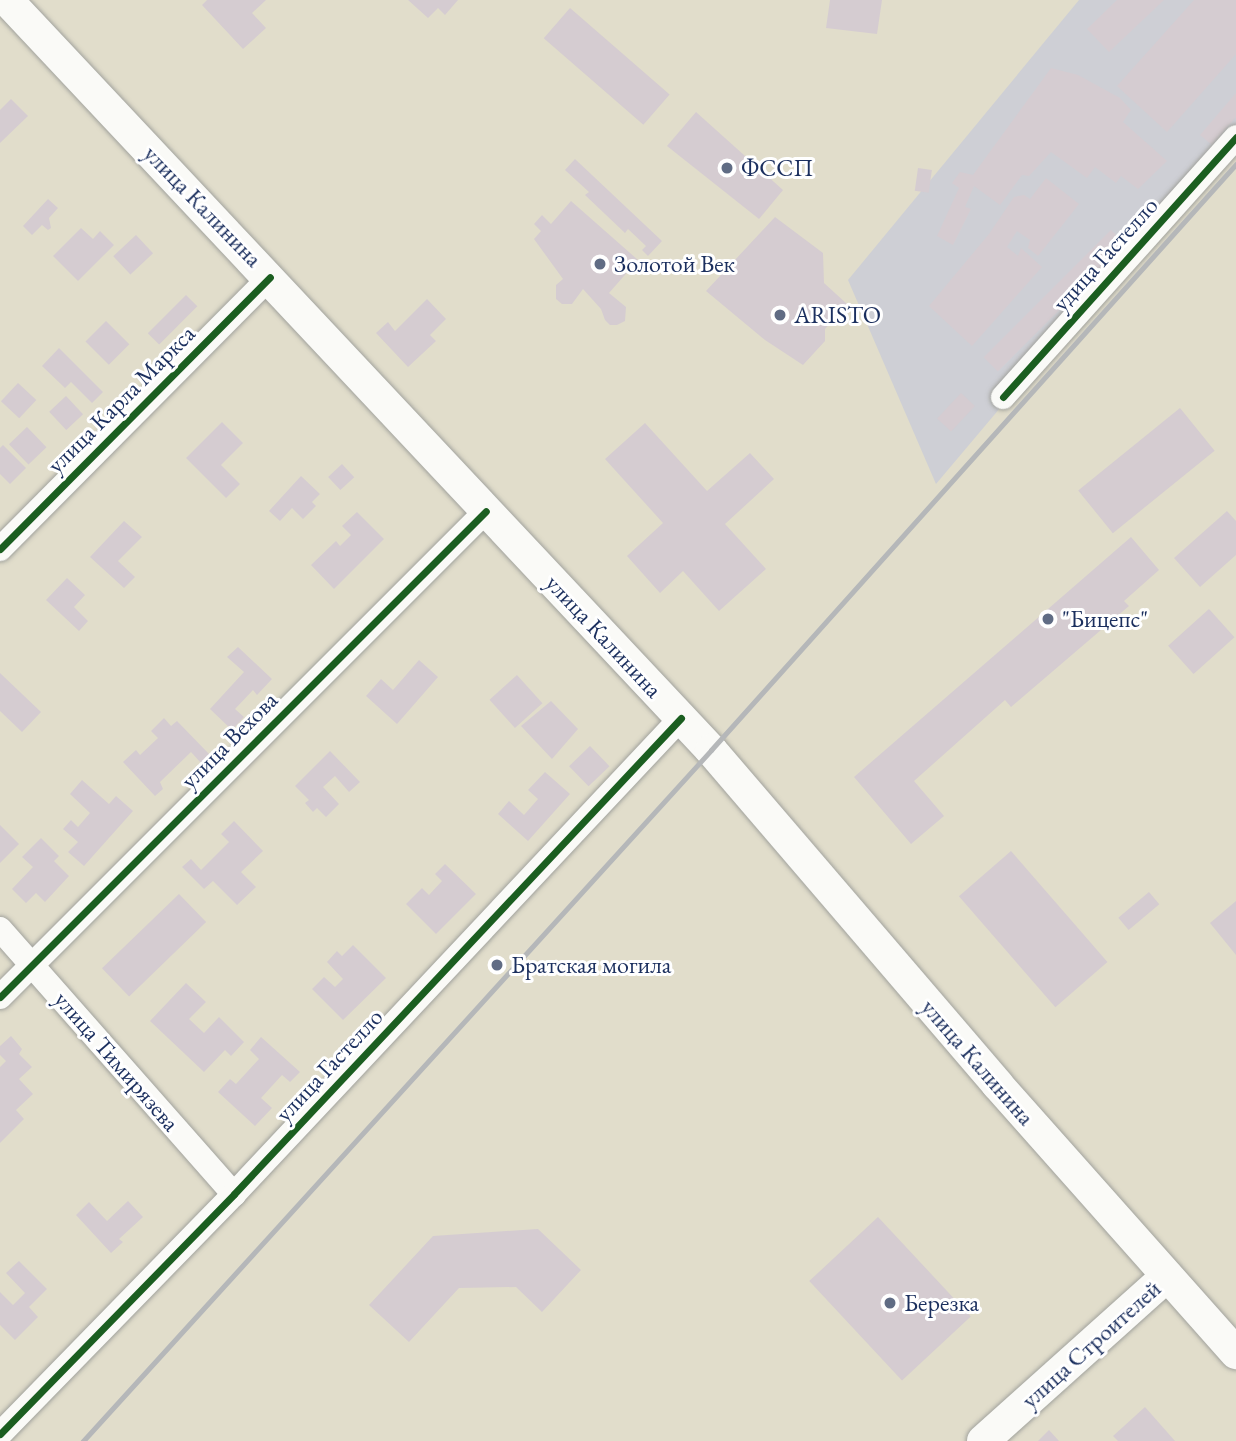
<!DOCTYPE html>
<meta charset="utf-8">
<style>
body{margin:0}
#map{position:relative;width:1236px;height:1441px;overflow:hidden;background:#e1ddcb;font-family:"EB Garamond",serif}
div>[style]{position:absolute}
[style*='--x']{left:calc(var(--x)*1px);top:calc(var(--y)*1px);width:calc(var(--w)*1px);rotate:calc(var(--a)*1deg)}
.industrial>*{inset:0;background:#cecfd5}
.building>*{inset:0;background:#d5ccd1;transform-origin:0 0}
.roads{filter:drop-shadow(0 0 2px #a1a29d) drop-shadow(0 0 2px #a1a29d)}
.minor>*{height:24px;margin:-12px;padding:0 12px;transform-origin:12px;border-radius:12px;background:#fafaf7}
.major>*{height:32px;margin:-16px;padding:0 16px;transform-origin:16px;border-radius:16px;background:#fafaf7}
.rail>*{height:5px;margin:-2.5px;padding:0 2.5px;transform-origin:2.5px;border-radius:2.5px;background:#b5b7b9}
.cycleway>*{height:7px;margin:-3.5px;padding:0 3.5px;transform-origin:3.5px;border-radius:3.5px;background:#1b5e20}
.dots>*{width:19px;height:19px;translate:-50% -50%;box-sizing:border-box;border:4px solid #fff;border-radius:50%}
span{translate:-50% -50%;white-space:nowrap;text-align:center;line-height:1.15;-webkit-text-stroke:6px #fff;paint-order:stroke}
.poi-label{font-size:24px;color:#1b2f5e}
.left{translate:0 -50%;text-align:left}
.street-label{font-size:24px;color:#1b2f5e}
</style>
<div id="map">
<div class="industrial">
<i style="clip-path:polygon(1079px 0,1236px 0,1236px 128px,936px 484px,848px 280px)"></i>
</div>
<div class="building">
<i style="clip-path:polygon(207px 0,266px 0,252px 13px,266px 28px,243px 49px,202px 5px)"></i>
<i style="clip-path:polygon(408px 0,458px 0,445px 15px,438px 8px,428px 18px)"></i>
<i style="clip-path:polygon(830px 0,882px 0,877px 34px,826px 28px)"></i>
<i style="clip-path:polygon(1117px 0,1164px 0,1109px 52px,1087px 29px)"></i>
<i style="clip-path:polygon(1194px 0,1236px 0,1236px 54px,1167px 132px,1117px 86px)"></i>
<i style="left:570px;top:8px;width:132px;height:40px;rotate:41deg"></i>
<i style="clip-path:polygon(1051px 68px,1078px 75px,1120px 98px,1131px 110px,1123px 122px,1167px 161px,1138px 189px,1121px 176px,1116px 183px,1095px 167px,1087px 178px,1051px 152px,1029px 176px,1022px 175px,1000px 205px,974px 186px,965px 207px,971px 209px,953px 245px,937px 236px,959px 188px,952px 183px,960px 172px,973px 175px)"></i>
<i style="clip-path:polygon(1236px 93px,1236px 117px,1212px 145px,1200px 135px)"></i>
<i style="clip-path:polygon(11px 99px,28px 116px,0 143px,0 110px)"></i>
<i style="clip-path:polygon(696px 112px,783px 190px,759px 219px,667px 146px)"></i>
<i style="clip-path:polygon(575px 159px,662px 241px,648px 256px,642px 250px,646px 246px,628px 229px,625px 233px,585px 195px,589px 192px,565px 170px)"></i>
<i style="left:918px;top:168px;width:14px;height:23px;rotate:8deg"></i>
<i style="clip-path:polygon(1046px 178px,1079px 204px,1038px 256px,1028px 248px,1030px 240px,1017px 231px,1007px 247px,1018px 256px,1021px 248px,1042px 267px,972px 346px,929px 306px,989px 234px,1014px 197px,1024px 195px,1030px 199px)"></i>
<i style="clip-path:polygon(48px 199px,58px 208px,49px 218px,51px 228px,48px 230px,42px 225px,32px 235px,23px 226px)"></i>
<i style="clip-path:polygon(571px 201px,638px 260px,609px 293px,626px 307px,625px 321px,617px 325px,610px 325px,605px 320px,601px 309px,583px 289px,572px 304px,562px 304px,556px 299px,556px 285px,563px 279px,534px 239px,541px 231px,534px 224px,542px 215px,551px 224px)"></i>
<i style="clip-path:polygon(775px 217px,823px 253px,824px 283px,847px 304px,825px 329px,825px 341px,803px 365px,765px 340px,706px 291px)"></i>
<i style="clip-path:polygon(81px 228px,93px 239px,100px 231px,114px 245px,78px 281px,53px 256px)"></i>
<i style="left:1111px;top:230px;width:20px;height:180px;rotate:45deg"></i>
<i style="left:136px;top:235px;width:25px;height:31px;rotate:47deg"></i>
<i style="left:186px;top:295px;width:16px;height:54px;rotate:45deg"></i>
<i style="clip-path:polygon(427px 299px,446px 319px,430px 335px,436px 341px,408px 367px,376px 333px,388px 322px,395px 331px)"></i>
<i style="left:106px;top:321px;width:33px;height:29px;rotate:45deg"></i>
<i style="clip-path:polygon(59px 348px,103px 392px,92px 403px,71px 382px,65px 388px,42px 366px)"></i>
<i style="left:18px;top:383px;width:25px;height:25px;rotate:43deg"></i>
<i style="left:961px;top:393px;width:19px;height:35px;rotate:43deg"></i>
<i style="left:66px;top:396px;width:25px;height:23px;rotate:47deg"></i>
<i style="left:1180px;top:408px;width:55px;height:131px;rotate:51deg"></i>
<i style="clip-path:polygon(222px 422px,243px 443px,221px 465px,240px 484px,226px 498px,186px 458px)"></i>
<i style="clip-path:polygon(645px 423px,707px 491px,750px 453px,774px 479px,725px 524px,766px 569px,719px 611px,683px 571px,660px 593px,627px 556px,663px 523px,605px 459px)"></i>
<i style="left:27px;top:427px;width:28px;height:25px;rotate:46deg"></i>
<i style="clip-path:polygon(3px 445px,26px 468px,10px 484px,0 474px,0 448px)"></i>
<i style="left:342px;top:464px;width:18px;height:19px;rotate:47deg"></i>
<i style="clip-path:polygon(301px 476px,320px 494px,312px 502px,316px 506px,303px 519px,292px 508px,280px 521px,269px 511px)"></i>
<i style="clip-path:polygon(1227px 511px,1236px 521px,1236px 555px,1200px 587px,1174px 558px)"></i>
<i style="clip-path:polygon(357px 512px,384px 539px,334px 589px,311px 565px,336px 541px,340px 546px,351px 535px,342px 526px)"></i>
<i style="clip-path:polygon(124px 521px,142px 537px,118px 561px,135px 577px,124px 588px,90px 557px)"></i>
<i style="clip-path:polygon(1131px 537px,1159px 570px,1124px 601px,1129px 606px,1011px 707px,1005px 700px,914px 781px,944px 816px,911px 844px,854px 777px)"></i>
<i style="clip-path:polygon(67px 578px,85px 595px,74px 607px,88px 621px,79px 631px,46px 600px)"></i>
<i style="left:1209px;top:609px;width:38px;height:55px;rotate:48deg"></i>
<i style="clip-path:polygon(238px 647px,272px 679px,257px 695px,253px 690px,235px 709px,244px 717px,232px 730px,210px 709px,244px 672px,227px 657px)"></i>
<i style="clip-path:polygon(419px 660px,438px 677px,397px 724px,366px 696px,381px 679px,393px 690px)"></i>
<i style="clip-path:polygon(0 673px,41px 712px,22px 732px,0 711px)"></i>
<i style="left:517px;top:675px;width:38px;height:37px;rotate:48deg"></i>
<i style="clip-path:polygon(551px 701px,578px 729px,552px 759px,521px 726px)"></i>
<i style="clip-path:polygon(164px 718px,171px 726px,177px 721px,210px 755px,201px 763px,191px 752px,160px 782px,163px 789px,155px 796px,123px 762px,136px 750px,140px 755px,158px 738px,151px 731px)"></i>
<i style="left:590px;top:746px;width:28px;height:29px;rotate:46deg"></i>
<i style="clip-path:polygon(330px 751px,360px 782px,349px 792px,335px 776px,323px 787px,339px 804px,326px 817px,317px 808px,313px 812px,305px 803px,309px 800px,295px 786px)"></i>
<i style="clip-path:polygon(545px 772px,570px 794px,528px 841px,498px 814px,509px 801px,524px 815px,538px 799px,528px 790px)"></i>
<i style="clip-path:polygon(82px 780px,109px 804px,116px 796px,133px 811px,84px 866px,68px 852px,78px 842px,63px 829px,71px 820px,78px 827px,90px 813px,70px 794px)"></i>
<i style="clip-path:polygon(234px 821px,263px 851px,241px 872px,256px 887px,237px 905px,213px 881px,204px 889px,182px 867px,191px 859px,201px 870px,229px 842px,221px 834px)"></i>
<i style="clip-path:polygon(0 825px,19px 844px,0 863px)"></i>
<i style="clip-path:polygon(41px 838px,59px 856px,54px 861px,69px 876px,45px 902px,36px 893px,26px 903px,12px 889px,33px 867px,22px 857px)"></i>
<i style="left:1011px;top:851px;width:147px;height:69px;rotate:49deg"></i>
<i style="clip-path:polygon(445px 864px,476px 894px,436px 934px,406px 904px,422px 888px,429px 895px,442px 881px,435px 874px)"></i>
<i style="left:1149px;top:892px;width:16px;height:40px;rotate:50deg"></i>
<i style="left:179px;top:894px;width:39px;height:107px;rotate:46deg"></i>
<i style="clip-path:polygon(1236px 901px,1236px 955px,1210px 923px)"></i>
<i style="clip-path:polygon(353px 945px,386px 978px,343px 1020px,312px 989px,324px 977px,335px 987px,343px 979px,327px 962px,337px 951px,342px 956px)"></i>
<i style="clip-path:polygon(186px 983px,206px 1002px,189px 1019px,204px 1033px,219px 1017px,244px 1042px,231px 1056px,225px 1050px,204px 1072px,150px 1021px)"></i>
<i style="clip-path:polygon(11px 1036px,22px 1049px,19px 1054px,32px 1067px,19px 1079px,33px 1094px,16px 1110px,24px 1119px,0 1143px,0 1067px,6px 1061px,0 1055px,0 1046px)"></i>
<i style="clip-path:polygon(261px 1037px,300px 1072px,290px 1082px,282px 1075px,261px 1098px,272px 1108px,255px 1126px,218px 1092px,230px 1079px,236px 1084px,259px 1059px,250px 1050px)"></i>
<i style="clip-path:polygon(128px 1201px,143px 1217px,119px 1239px,123px 1242px,111px 1253px,76px 1215px,89px 1202px,107px 1221px)"></i>
<i style="left:878px;top:1217px;width:136px;height:94px;rotate:47deg"></i>
<i style="clip-path:polygon(538px 1229px,581px 1270px,542px 1312px,516px 1287px,459px 1288px,409px 1342px,369px 1305px,433px 1236px)"></i>
<i style="clip-path:polygon(19px 1261px,47px 1289px,29px 1307px,38px 1317px,15px 1340px,0 1325px,0 1292px,13px 1305px,25px 1293px,6px 1273px)"></i>
<i style="clip-path:polygon(1145px 1407px,1175px 1441px,1118px 1441px,1113px 1436px)"></i>
<i style="clip-path:polygon(1049px 1430px,1059px 1441px,1038px 1441px)"></i>
</div>
<div class="roads">
<div class="minor">
<i style="--x:1003;--y:397;--w:349;--a:-48.1"></i>
<i style="--x:0;--y:549;--w:383;--a:-45.2"></i>
<i style="--x:0;--y:929;--w:354;--a:48.6"></i>
<i style="--x:0;--y:997;--w:687;--a:-45"></i>
<i style="--x:0;--y:1434;--w:335;--a:-45.7"></i>
<i style="--x:234;--y:1194;--w:653;--a:-46.8"></i>
</div>
<div class="major">
<i style="--x:7;--y:0;--w:1029;--a:46.81"></i>
<i style="--x:711;--y:750;--w:440;--a:49.4"></i>
<i style="--x:997;--y:1084;--w:360;--a:48.4"></i>
<i style="--x:983;--y:1441;--w:247;--a:-41.9"></i>
</div>
</div>
<div class="rail">
<i style="--x:83;--y:1441;--w:934;--a:-47.73"></i>
<i style="--x:711;--y:750;--w:787;--a:-48.14"></i>
</div>
<div class="cycleway">
<i style="--x:1003;--y:397;--w:349;--a:-48.1"></i>
<i style="--x:0;--y:549;--w:383;--a:-45.2"></i>
<i style="--x:0;--y:997;--w:687;--a:-45"></i>
<i style="--x:0;--y:1434;--w:335;--a:-45.7"></i>
<i style="--x:234;--y:1194;--w:653;--a:-46.8"></i>
</div>
<div class="dots">
<i style="left:727px;top:168px;background:#606c84"></i>
<i style="left:600px;top:264px;background:#606c84"></i>
<i style="left:780px;top:315px;background:#606c84"></i>
<i style="left:1048px;top:619px;background:#606c84"></i>
<i style="left:497px;top:965px;background:#606c84"></i>
<i style="left:890px;top:1303px;background:#606c84"></i>
</div>
<div class="poi-label">
<span class="left" style="left:741px;top:168px">ФССП</span>
<span class="left" style="left:614px;top:264px">Золотой Век</span>
<span class="left" style="left:794px;top:315px">ARISTO</span>
<span class="left" style="left:1062px;top:619px">"Бицепс"</span>
<span class="left" style="left:511px;top:965px">Братская могила</span>
<span class="left" style="left:904px;top:1303px">Березка</span>
</div>
<div class="street-label">
<span style="left:203px;top:206px;rotate:46deg">улица Калинина</span>
<span style="left:1105px;top:254px;rotate:-48deg">удица Гастелло</span>
<span style="left:121px;top:399px;rotate:-45deg">улица Карла Маркса</span>
<span style="left:604px;top:636px;rotate:47deg">улица Калинина</span>
<span style="left:229px;top:740px;rotate:-45deg">улица Вехова</span>
<span style="left:117px;top:1061px;rotate:49deg">улица Тимирязева</span>
<span style="left:978px;top:1062px;rotate:49deg">улица Калинина</span>
<span style="left:329px;top:1065px;rotate:-47deg">улица Гастелло</span>
<span style="left:1091px;top:1344px;rotate:-42deg">улица Строителей</span>
</div>
</div>
